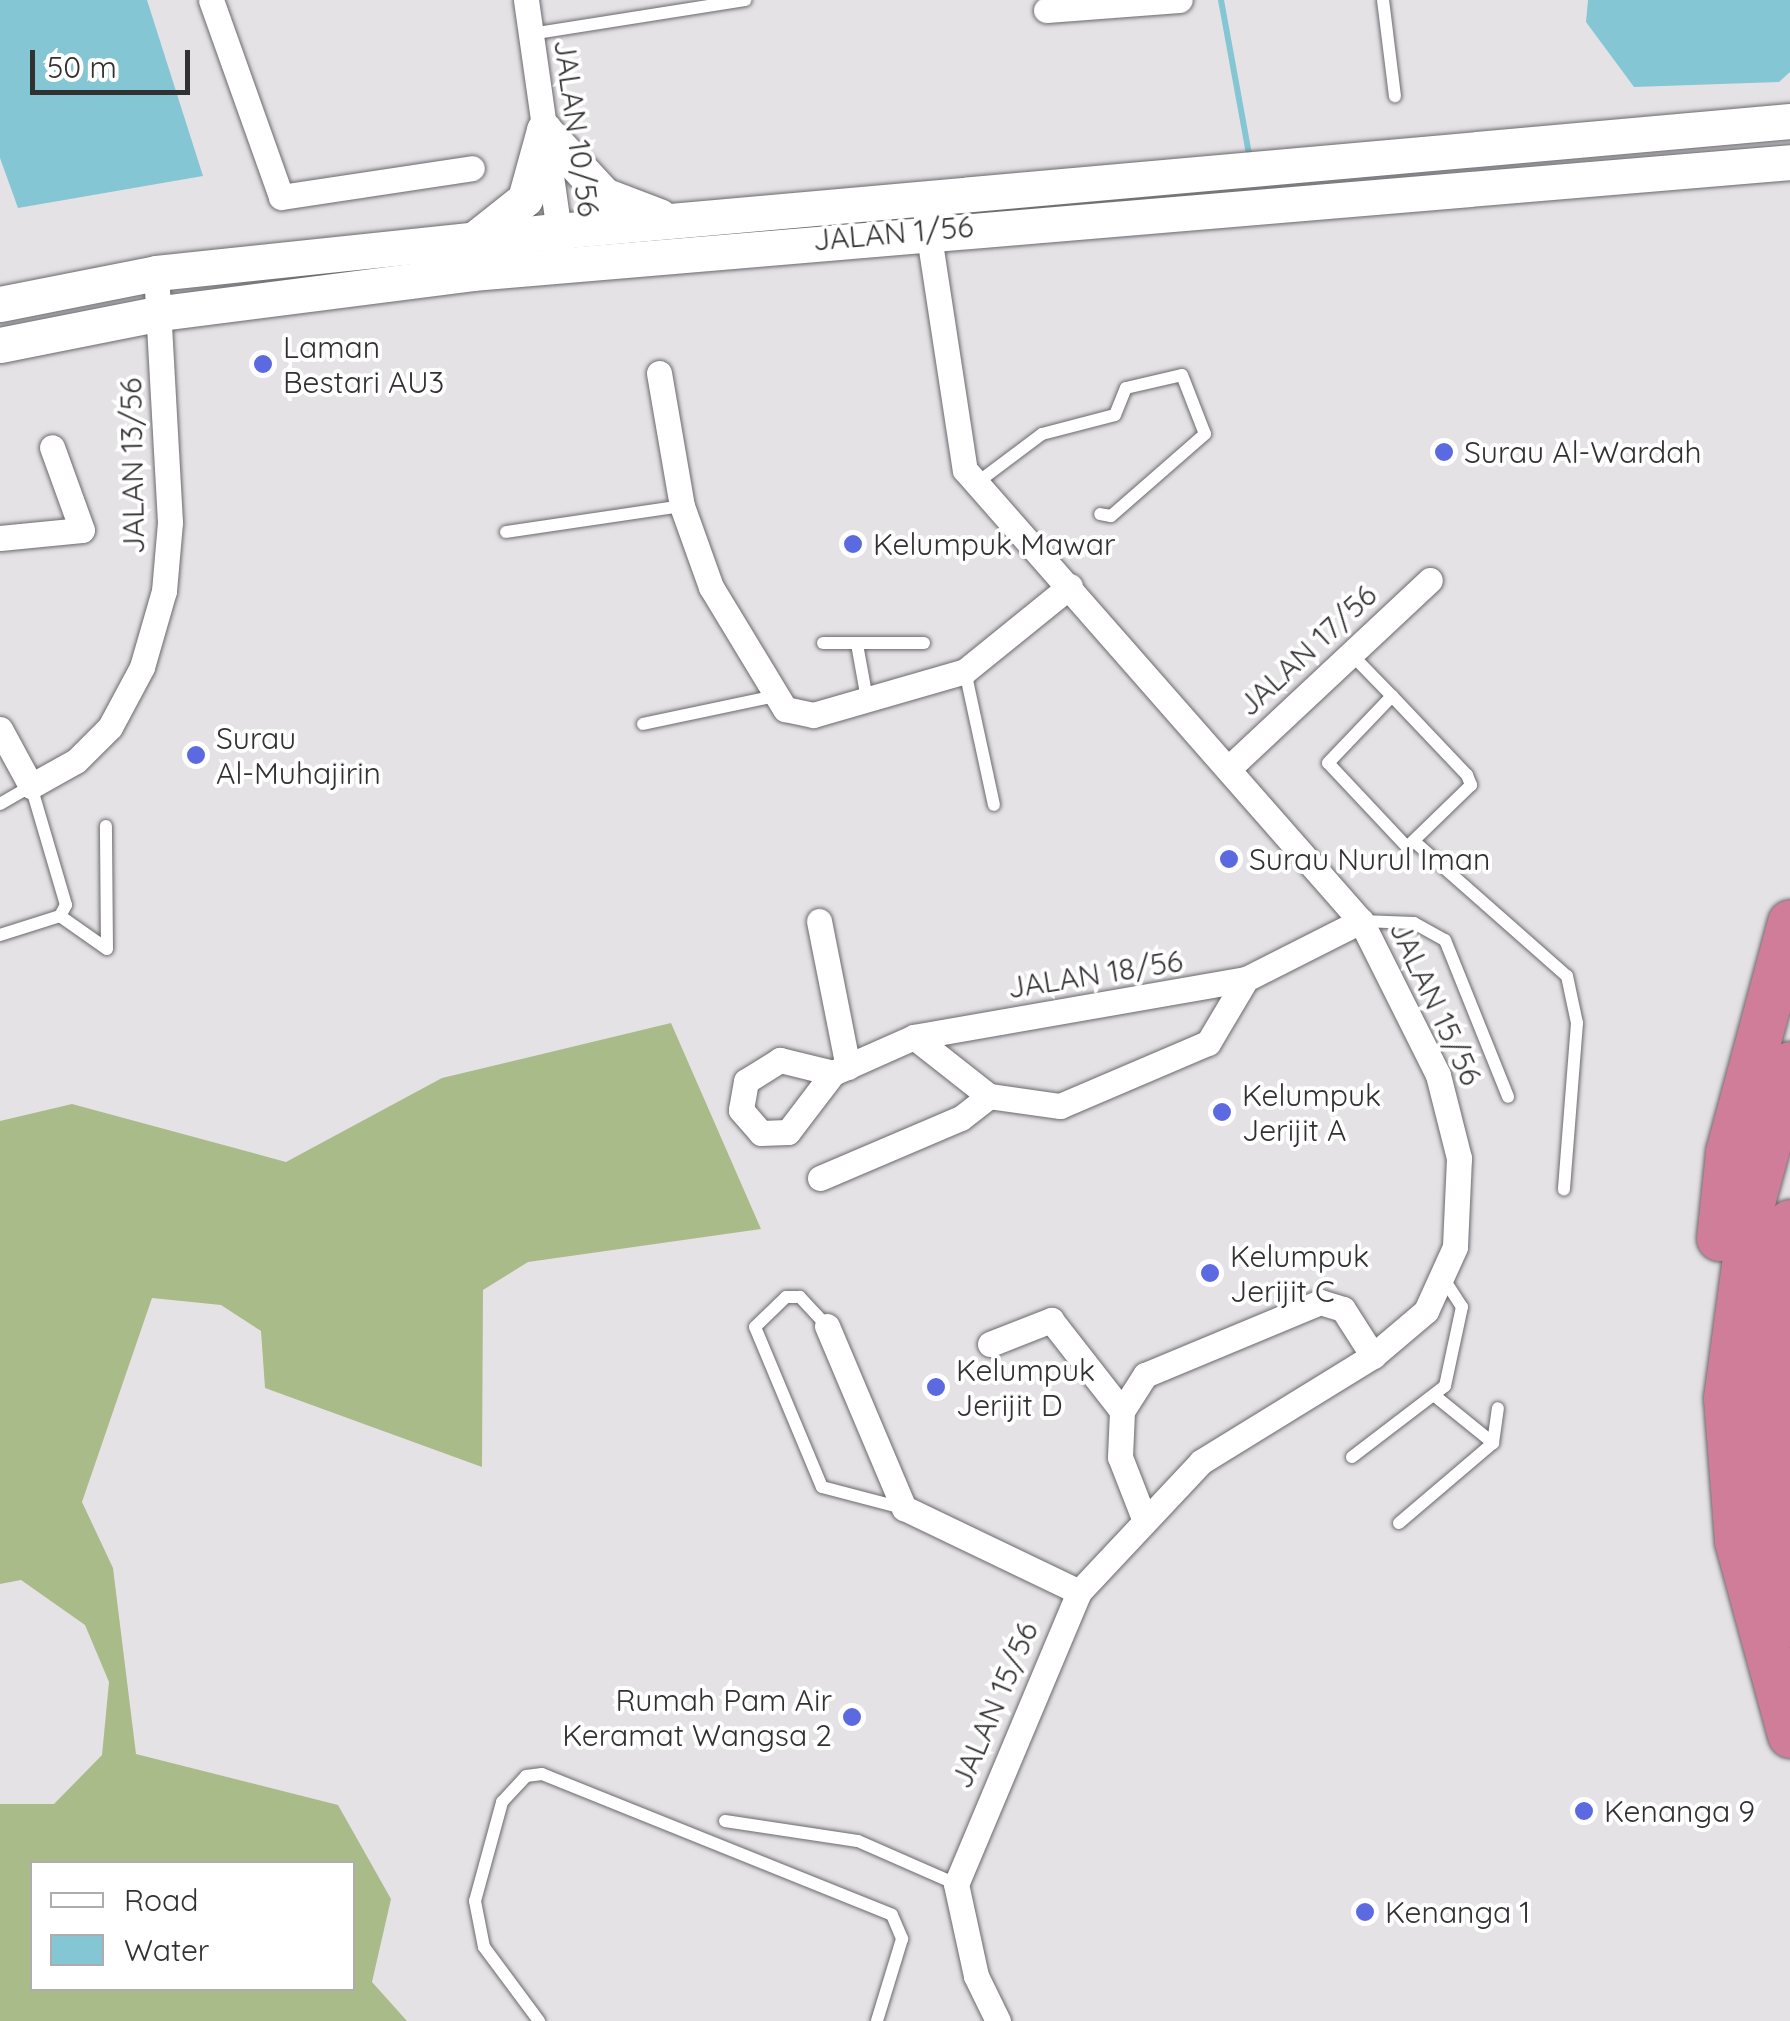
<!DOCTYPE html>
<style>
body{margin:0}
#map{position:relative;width:1790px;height:2021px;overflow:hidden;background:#e5e2e6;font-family:Quicksand,sans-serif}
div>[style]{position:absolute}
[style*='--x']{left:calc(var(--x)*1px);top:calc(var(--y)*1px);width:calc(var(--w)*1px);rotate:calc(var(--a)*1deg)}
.forest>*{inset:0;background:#aabb8a}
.water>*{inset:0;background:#85c6d5}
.stream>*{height:6px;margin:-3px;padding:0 3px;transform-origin:3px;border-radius:3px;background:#85c6d5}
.roads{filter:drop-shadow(0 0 2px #6b696d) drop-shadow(0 0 2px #6b696d)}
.lane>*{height:12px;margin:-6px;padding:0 6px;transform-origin:6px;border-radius:6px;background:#fff}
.street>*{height:25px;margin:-12.5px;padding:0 12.5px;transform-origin:12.5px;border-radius:12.5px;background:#fff}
.secondary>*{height:35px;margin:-17.5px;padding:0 17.5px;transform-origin:17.5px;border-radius:17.5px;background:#fff}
.highway>*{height:45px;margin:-22.5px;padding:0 22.5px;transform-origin:22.5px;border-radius:22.5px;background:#d07d9a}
.dots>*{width:28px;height:28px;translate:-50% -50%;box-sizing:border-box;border:5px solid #fff;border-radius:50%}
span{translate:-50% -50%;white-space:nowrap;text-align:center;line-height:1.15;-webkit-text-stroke:8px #fff;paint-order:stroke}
.street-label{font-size:30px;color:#323132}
.poi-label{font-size:30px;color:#323132}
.left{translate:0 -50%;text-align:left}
.right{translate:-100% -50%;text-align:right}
.legend{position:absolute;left:30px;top:1861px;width:325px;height:130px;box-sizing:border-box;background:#fff;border:2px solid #adadad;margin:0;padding:12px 18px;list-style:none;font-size:30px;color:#323132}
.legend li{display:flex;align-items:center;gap:20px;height:50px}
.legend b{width:50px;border:2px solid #adadad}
.scale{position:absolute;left:30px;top:50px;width:160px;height:45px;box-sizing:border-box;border:5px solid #323132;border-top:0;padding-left:12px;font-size:30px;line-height:35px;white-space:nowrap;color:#323132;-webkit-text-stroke:8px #fff;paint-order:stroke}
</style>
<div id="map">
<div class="forest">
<i style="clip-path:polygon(evenodd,671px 1023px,761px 1229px,528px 1262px,483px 1290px,482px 1467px,265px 1388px,261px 1331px,221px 1305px,152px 1298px,82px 1502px,113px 1568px,136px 1754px,338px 1805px,391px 1899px,372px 1982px,407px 2021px,0 2021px,0 1804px,54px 1804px,102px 1755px,109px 1682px,85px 1625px,21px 1580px,0 1584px,0 1121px,72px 1104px,286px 1162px,442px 1078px,671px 1023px,32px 1864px,352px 1864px,352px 1988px,32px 1988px,32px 1864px)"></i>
</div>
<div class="water">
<i style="clip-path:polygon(0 0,147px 0,203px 176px,18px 208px,0 158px)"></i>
<i style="clip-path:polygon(1588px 0,1790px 0,1790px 72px,1779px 82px,1634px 87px,1586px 22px)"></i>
</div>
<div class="stream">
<i style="--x:1221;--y:0;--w:157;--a:79.7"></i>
</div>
<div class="roads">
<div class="lane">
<i style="--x:1383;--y:0;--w:97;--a:82.9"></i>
<i style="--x:531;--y:34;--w:217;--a:-9"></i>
<i style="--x:974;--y:485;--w:85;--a:-36.9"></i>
<i style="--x:1042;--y:434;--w:75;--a:-14.6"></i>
<i style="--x:1115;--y:415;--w:29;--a:-68"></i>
<i style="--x:1126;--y:388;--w:57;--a:-13.1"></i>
<i style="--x:1182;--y:375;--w:63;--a:68.7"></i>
<i style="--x:1205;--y:434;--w:125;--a:138.9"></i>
<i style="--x:1111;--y:516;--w:11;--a:-170"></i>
<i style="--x:506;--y:532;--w:178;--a:-8.4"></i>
<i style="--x:823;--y:643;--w:101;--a:0"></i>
<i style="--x:857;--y:644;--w:56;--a:79.7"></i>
<i style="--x:1351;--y:654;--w:59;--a:45.7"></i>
<i style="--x:1392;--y:696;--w:109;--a:46.5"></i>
<i style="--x:1467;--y:775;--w:11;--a:68"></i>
<i style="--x:1471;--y:785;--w:89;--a:135.9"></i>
<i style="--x:1407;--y:847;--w:115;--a:-133.2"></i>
<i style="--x:1328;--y:763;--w:93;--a:-46.3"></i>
<i style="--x:965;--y:671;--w:137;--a:77.8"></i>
<i style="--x:643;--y:724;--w:136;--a:-11.9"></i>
<i style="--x:0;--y:804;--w:36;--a:-30"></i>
<i style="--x:31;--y:786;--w:124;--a:73.6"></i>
<i style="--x:66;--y:905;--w:13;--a:119"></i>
<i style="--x:60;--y:916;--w:63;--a:162.4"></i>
<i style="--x:1416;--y:843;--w:201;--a:41.4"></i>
<i style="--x:1567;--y:976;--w:48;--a:78"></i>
<i style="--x:1577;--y:1023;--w:167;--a:94.5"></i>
<i style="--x:60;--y:916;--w:57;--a:35.1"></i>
<i style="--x:107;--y:949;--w:123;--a:-90.5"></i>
<i style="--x:1362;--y:921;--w:52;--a:2.2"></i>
<i style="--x:1414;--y:923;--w:35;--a:29"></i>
<i style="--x:1445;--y:940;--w:169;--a:68.1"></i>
<i style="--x:827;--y:1326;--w:40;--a:-133"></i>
<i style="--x:800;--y:1297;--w:14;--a:180"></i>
<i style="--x:786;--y:1297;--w:43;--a:135.9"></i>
<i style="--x:755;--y:1327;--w:173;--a:67.3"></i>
<i style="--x:822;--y:1487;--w:83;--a:14.7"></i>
<i style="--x:1435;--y:1396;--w:75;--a:39"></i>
<i style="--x:1493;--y:1443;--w:35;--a:-82"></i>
<i style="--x:1352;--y:1457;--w:117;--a:-37.4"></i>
<i style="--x:1445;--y:1386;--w:81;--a:-77.9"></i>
<i style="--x:1462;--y:1307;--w:31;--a:-123"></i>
<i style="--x:1399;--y:1523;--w:123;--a:-40.4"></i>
<i style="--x:725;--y:1821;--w:134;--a:8.6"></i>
<i style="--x:858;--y:1841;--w:107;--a:23.7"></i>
<i style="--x:539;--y:2021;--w:92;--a:-126.6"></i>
<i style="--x:484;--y:1947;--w:47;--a:-101.1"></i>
<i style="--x:475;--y:1901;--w:103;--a:-74.7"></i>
<i style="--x:502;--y:1802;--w:35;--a:-47"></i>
<i style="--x:526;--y:1776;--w:16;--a:-7"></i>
<i style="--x:542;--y:1774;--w:377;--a:21.9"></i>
<i style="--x:892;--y:1915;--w:26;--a:67"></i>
<i style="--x:902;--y:1939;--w:86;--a:107"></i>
</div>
<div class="street">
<i style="--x:211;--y:0;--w:209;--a:70.4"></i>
<i style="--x:281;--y:197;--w:193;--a:-8.6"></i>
<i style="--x:526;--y:0;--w:249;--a:81.9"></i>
<i style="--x:1046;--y:10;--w:134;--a:-4.3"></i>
<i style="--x:923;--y:197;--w:276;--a:81.3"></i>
<i style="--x:965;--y:470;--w:600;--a:48.72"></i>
<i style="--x:1361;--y:921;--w:172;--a:63.4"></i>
<i style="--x:1438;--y:1075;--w:86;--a:75.8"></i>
<i style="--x:1459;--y:1158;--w:89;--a:92.6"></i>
<i style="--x:1455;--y:1247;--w:70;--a:114.4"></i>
<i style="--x:1426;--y:1311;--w:70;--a:139.7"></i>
<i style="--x:1373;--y:1356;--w:202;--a:148.4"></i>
<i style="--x:1201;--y:1462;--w:178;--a:133.2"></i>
<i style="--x:1079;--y:1592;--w:317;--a:112.8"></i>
<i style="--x:956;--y:1884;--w:94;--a:77.7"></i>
<i style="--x:976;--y:1976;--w:50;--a:63.9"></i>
<i style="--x:659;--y:373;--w:135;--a:80.2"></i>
<i style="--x:682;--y:506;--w:86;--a:70.3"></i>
<i style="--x:711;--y:587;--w:143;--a:58.8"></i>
<i style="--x:785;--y:709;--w:29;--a:12"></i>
<i style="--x:813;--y:715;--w:158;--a:-16.1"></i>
<i style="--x:965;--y:671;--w:135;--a:-39"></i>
<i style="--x:0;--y:538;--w:82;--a:-5.6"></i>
<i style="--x:82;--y:530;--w:88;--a:-109.9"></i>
<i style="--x:0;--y:729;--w:65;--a:61.5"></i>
<i style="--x:31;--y:786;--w:51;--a:-29.1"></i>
<i style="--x:76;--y:761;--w:48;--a:-45"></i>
<i style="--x:110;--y:727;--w:68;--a:-61.9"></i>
<i style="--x:142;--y:667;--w:79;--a:-73.9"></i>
<i style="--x:164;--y:591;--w:69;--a:-85"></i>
<i style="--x:170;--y:522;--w:249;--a:-93.2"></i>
<i style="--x:1229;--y:768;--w:275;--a:-43.1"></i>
<i style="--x:819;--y:921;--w:149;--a:78.8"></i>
<i style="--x:914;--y:1037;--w:95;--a:38.2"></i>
<i style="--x:989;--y:1096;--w:72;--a:8"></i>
<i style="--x:1060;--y:1106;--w:161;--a:-23.1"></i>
<i style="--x:1208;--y:1043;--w:74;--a:-59.3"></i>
<i style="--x:833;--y:1073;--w:55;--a:-166.2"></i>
<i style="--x:780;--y:1060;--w:40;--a:148"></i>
<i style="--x:746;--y:1081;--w:29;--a:100"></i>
<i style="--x:741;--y:1110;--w:30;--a:49"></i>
<i style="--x:761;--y:1133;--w:27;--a:-2"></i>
<i style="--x:788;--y:1132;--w:74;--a:-52.7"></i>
<i style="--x:833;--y:1073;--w:89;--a:-24"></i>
<i style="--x:914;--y:1037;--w:337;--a:-9.9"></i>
<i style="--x:1246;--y:979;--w:129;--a:-26.8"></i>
<i style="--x:820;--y:1178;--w:153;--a:-23.1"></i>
<i style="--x:961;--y:1118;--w:36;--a:-38"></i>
<i style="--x:827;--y:1326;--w:198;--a:67.1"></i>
<i style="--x:904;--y:1508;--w:194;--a:25.6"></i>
<i style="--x:990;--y:1344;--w:66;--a:-21.5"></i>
<i style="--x:1051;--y:1320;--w:115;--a:52"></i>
<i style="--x:1143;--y:1516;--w:63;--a:-111.3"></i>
<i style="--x:1120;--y:1457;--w:46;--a:-87.5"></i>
<i style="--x:1122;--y:1411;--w:43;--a:-57.4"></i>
<i style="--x:1145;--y:1375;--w:190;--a:-22.6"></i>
<i style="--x:1320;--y:1302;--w:24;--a:17"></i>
<i style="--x:1343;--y:1309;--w:56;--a:57.4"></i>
</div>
<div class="secondary">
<i style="--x:544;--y:130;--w:88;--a:47.3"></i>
<i style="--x:604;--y:195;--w:59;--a:20.9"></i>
<i style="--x:472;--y:241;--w:68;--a:-38.4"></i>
<i style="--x:525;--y:199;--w:72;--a:-74.6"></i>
<i style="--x:0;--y:304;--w:159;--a:-11.2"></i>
<i style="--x:156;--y:273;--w:404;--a:-6"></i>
<i style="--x:558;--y:231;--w:1237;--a:-5.1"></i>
<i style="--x:0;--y:345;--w:164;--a:-11.2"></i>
<i style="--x:161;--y:313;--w:314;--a:-7.3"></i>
<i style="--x:472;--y:273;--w:1323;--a:-4.81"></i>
</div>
<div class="highway">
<i style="--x:1790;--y:1064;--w:139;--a:105.4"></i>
<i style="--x:1753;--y:1198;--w:202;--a:97.7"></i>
<i style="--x:1726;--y:1398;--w:143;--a:85.6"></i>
<i style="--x:1737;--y:1541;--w:201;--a:74.7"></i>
<i style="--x:1790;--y:1222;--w:137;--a:98"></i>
<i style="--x:1771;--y:1358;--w:109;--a:90.5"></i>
<i style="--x:1770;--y:1467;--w:158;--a:82.7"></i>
<i style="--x:1719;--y:1238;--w:86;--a:-84"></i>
<i style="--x:1728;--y:1152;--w:238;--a:-74.9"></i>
</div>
</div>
<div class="dots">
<i style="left:263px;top:364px;background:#5c6ae1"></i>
<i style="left:1444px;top:452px;background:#5c6ae1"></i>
<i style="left:853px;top:544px;background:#5c6ae1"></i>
<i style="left:196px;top:755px;background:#5c6ae1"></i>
<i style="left:1229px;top:859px;background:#5c6ae1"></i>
<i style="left:1222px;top:1112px;background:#5c6ae1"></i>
<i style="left:1210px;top:1273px;background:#5c6ae1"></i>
<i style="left:936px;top:1387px;background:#5c6ae1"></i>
<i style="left:852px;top:1717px;background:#5c6ae1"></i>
<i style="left:1584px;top:1811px;background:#5c6ae1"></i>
<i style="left:1365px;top:1912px;background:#5c6ae1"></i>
</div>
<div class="street-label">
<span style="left:577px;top:128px;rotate:82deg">JALAN 10/56</span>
<span style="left:893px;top:233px;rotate:-5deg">JALAN 1/56</span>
<span style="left:132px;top:466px;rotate:-91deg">JALAN 13/56</span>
<span style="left:1307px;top:650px;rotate:-43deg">JALAN 17/56</span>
<span style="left:1095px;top:974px;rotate:-9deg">JALAN 18/56</span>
<span style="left:1436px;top:1003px;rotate:65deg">JALAN 15/56</span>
<span style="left:994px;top:1705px;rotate:-67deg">JALAN 15/56</span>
</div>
<div class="poi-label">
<span class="left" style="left:283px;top:364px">Laman<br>Bestari AU3</span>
<span class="left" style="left:1464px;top:452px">Surau Al-Wardah</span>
<span class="left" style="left:873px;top:544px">Kelumpuk Mawar</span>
<span class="left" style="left:216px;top:755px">Surau<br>Al-Muhajirin</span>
<span class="left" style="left:1249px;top:859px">Surau Nurul Iman</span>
<span class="left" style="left:1242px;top:1112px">Kelumpuk<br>Jerijit A</span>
<span class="left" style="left:1230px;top:1273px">Kelumpuk<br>Jerijit C</span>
<span class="left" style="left:956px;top:1387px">Kelumpuk<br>Jerijit D</span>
<span class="right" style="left:832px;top:1717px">Rumah Pam Air<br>Keramat Wangsa 2</span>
<span class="left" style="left:1604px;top:1811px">Kenanga 9</span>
<span class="left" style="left:1385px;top:1912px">Kenanga 1</span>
</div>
<ul class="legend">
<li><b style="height:12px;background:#fff"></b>Road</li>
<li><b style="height:28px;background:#85c6d5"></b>Water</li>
</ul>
<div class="scale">50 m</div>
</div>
